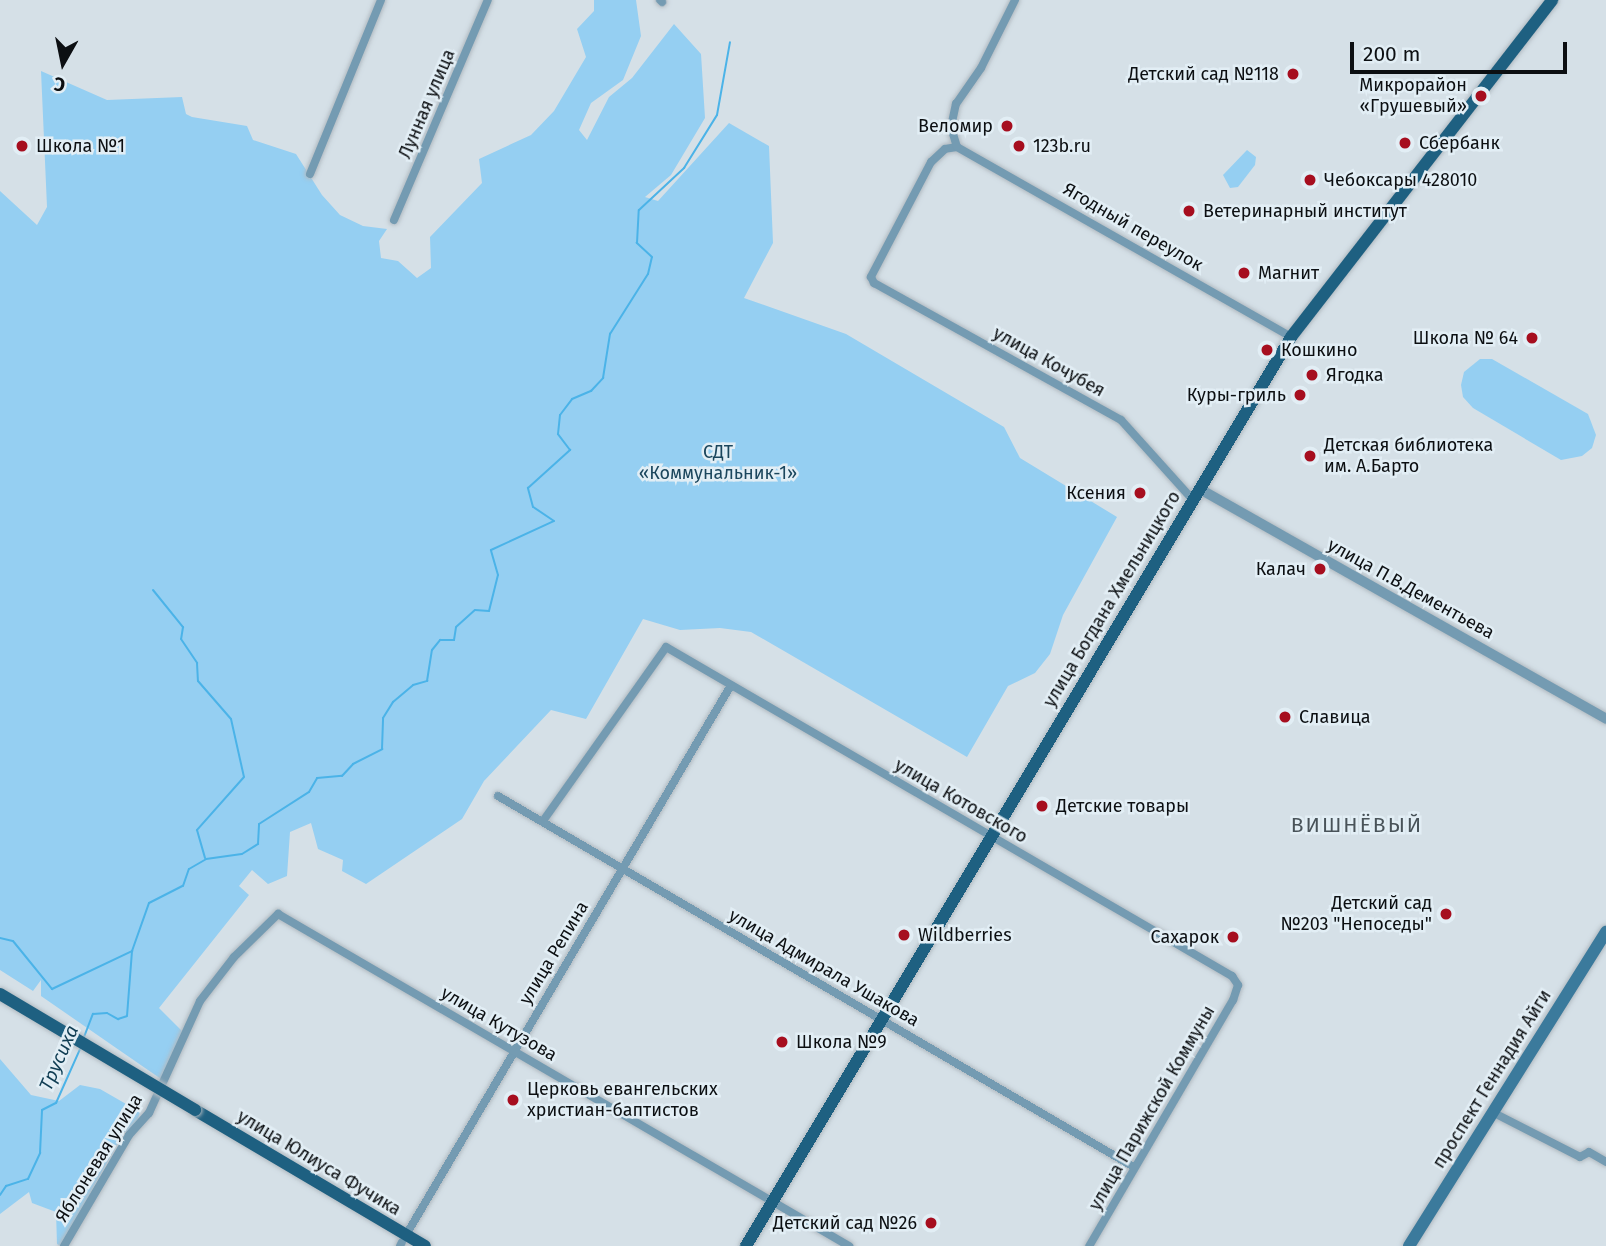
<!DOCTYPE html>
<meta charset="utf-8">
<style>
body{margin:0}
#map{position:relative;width:1606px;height:1246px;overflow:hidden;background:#d5e0e7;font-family:"Fira Sans",sans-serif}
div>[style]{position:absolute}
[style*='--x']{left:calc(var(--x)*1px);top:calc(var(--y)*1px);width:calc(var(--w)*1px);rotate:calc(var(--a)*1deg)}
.green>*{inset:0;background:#95cff2}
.stream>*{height:2px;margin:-1px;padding:0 1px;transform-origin:1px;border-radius:1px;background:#4bb3e8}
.roads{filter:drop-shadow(0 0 2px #b1bac1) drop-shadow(0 0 2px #b1bac1)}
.minor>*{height:8px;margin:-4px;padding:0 4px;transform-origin:4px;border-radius:4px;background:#749bb2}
.tertiary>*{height:10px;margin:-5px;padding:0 5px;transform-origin:5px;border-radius:5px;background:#749bb2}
.secondary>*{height:12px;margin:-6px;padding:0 6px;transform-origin:6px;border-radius:6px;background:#3b7a9c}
.primary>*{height:12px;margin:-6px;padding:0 6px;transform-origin:6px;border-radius:6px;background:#1e6081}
.bridges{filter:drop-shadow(0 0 2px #b1bac1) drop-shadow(0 0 2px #b1bac1)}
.primary-bridge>*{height:12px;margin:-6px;padding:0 6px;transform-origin:6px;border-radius:6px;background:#1e6081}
.dots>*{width:19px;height:19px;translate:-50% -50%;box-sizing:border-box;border:4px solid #e2eef5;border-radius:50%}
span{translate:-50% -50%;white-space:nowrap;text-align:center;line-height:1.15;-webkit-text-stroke:5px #e2eef5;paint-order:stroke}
.poi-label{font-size:18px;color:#0c0f12}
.right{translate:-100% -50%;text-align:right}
.left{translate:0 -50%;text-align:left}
.street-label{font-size:18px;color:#0c0f12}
.park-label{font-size:18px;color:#1b465d}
.water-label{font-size:19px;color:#103d53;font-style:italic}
.quarter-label{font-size:21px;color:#495359;letter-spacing:2px}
.north{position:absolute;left:28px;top:28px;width:70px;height:70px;-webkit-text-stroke:5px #e2eef5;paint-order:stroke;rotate:189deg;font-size:19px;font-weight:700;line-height:28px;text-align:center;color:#0c0f12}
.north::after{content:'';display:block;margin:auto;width:24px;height:32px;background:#0c0f12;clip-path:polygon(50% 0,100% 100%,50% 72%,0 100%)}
.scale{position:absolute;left:1350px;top:42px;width:217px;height:32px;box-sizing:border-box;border:4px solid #0c0f12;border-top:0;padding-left:9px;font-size:21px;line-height:24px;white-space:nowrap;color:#0c0f12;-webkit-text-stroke:5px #e2eef5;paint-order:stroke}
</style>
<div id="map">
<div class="green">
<i style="clip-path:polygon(594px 0,636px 0,641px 36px,623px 80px,591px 103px,579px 130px,587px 140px,609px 97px,632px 78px,674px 24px,701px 54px,705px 118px,671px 175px,645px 197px,658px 201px,729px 123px,769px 146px,773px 243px,744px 298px,846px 334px,1004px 427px,1020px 458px,1117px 517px,1063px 615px,1050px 654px,1035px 673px,1008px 686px,967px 757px,751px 632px,720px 628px,680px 630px,643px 619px,586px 719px,551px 710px,484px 781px,462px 819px,366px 884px,342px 871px,343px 860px,318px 849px,311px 823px,290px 832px,287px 876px,268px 884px,252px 870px,239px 886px,249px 895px,159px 1008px,182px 1031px,161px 1079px,41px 996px,41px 980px,33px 991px,0 970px,0 191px,37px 225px,47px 207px,41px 71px,107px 100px,182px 97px,186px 114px,192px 117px,247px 126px,253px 140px,296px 154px,322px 195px,340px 215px,363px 226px,387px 229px,379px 241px,381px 258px,398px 261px,417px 278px,431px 268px,430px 237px,482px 183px,479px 159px,531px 135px,554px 111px,586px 57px,577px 29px,594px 11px)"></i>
<i style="clip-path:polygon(1247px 150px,1256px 157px,1255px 165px,1238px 187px,1230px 188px,1223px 175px)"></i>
<i style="clip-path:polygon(1480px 359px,1492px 359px,1588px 414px,1596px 435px,1592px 448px,1582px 456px,1561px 460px,1473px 408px,1463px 397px,1461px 385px,1464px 372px)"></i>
<i style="clip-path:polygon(0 1059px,31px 1095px,59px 1101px,80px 1085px,100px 1089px,140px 1112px,135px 1128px,124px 1132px,61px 1246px,57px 1244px,56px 1212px,32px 1203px,29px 1192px,0 1214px)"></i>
</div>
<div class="stream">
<i style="--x:153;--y:590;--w:48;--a:51"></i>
<i style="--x:183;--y:627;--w:12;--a:99"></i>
<i style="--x:181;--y:639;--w:29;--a:56"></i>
<i style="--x:197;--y:663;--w:18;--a:87"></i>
<i style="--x:198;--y:681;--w:50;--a:49"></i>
<i style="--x:231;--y:719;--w:59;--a:77.4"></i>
<i style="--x:244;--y:777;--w:71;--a:131.6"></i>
<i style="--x:197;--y:830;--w:29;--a:74"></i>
<i style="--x:0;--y:938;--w:13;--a:13"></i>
<i style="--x:13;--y:941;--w:62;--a:50.9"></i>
<i style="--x:52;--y:989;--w:89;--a:-25.4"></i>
<i style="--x:84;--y:1037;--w:25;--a:-69"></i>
<i style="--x:93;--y:1014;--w:14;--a:-4"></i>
<i style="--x:107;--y:1013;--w:13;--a:29"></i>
<i style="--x:118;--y:1019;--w:9;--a:-18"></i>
<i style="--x:127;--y:1016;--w:65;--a:-85.6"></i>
<i style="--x:132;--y:951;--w:51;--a:-70.5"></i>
<i style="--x:149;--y:903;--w:38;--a:-27"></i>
<i style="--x:183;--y:886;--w:18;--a:-71"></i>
<i style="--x:189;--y:869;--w:20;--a:-30"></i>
<i style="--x:206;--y:859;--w:36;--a:-8"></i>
<i style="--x:242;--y:854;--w:19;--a:-32"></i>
<i style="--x:258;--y:844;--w:20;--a:-87"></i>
<i style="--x:259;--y:824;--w:59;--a:-32.6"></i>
<i style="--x:309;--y:792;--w:16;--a:-60"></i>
<i style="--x:317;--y:778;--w:25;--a:-5"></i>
<i style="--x:342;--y:776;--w:16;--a:-47"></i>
<i style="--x:353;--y:764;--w:33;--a:-27"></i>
<i style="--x:382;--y:749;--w:31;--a:-88"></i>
<i style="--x:383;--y:718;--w:19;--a:-58"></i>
<i style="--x:393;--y:702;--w:26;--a:-40"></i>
<i style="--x:413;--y:685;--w:15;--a:-16"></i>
<i style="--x:427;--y:681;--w:31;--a:-81"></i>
<i style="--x:432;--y:650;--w:13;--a:-51"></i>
<i style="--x:440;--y:640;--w:14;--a:0"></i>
<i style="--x:454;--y:640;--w:13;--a:-81"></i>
<i style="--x:456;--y:627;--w:25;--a:-42"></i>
<i style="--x:475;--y:610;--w:14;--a:4"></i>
<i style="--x:489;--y:611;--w:37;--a:-76"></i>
<i style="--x:498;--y:575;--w:26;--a:-106"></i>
<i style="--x:491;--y:550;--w:69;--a:-24.7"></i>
<i style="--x:554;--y:521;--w:25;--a:-146"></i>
<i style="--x:533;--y:507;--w:20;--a:-105"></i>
<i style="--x:528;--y:488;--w:57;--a:-42.1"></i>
<i style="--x:570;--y:450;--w:20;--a:-127"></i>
<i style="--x:558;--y:434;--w:19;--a:-84"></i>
<i style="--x:560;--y:415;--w:20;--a:-53"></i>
<i style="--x:572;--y:399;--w:21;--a:-23"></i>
<i style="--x:591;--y:391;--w:18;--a:-47"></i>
<i style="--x:603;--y:378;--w:45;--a:-81"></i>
<i style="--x:610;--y:334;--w:71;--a:-57.7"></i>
<i style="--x:648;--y:274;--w:17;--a:-77"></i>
<i style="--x:652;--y:257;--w:21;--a:-137"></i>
<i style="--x:637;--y:243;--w:33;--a:-87"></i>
<i style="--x:639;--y:210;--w:62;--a:-43"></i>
<i style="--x:684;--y:168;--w:62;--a:-58.1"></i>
<i style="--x:717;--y:115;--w:74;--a:-79.9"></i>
<i style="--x:0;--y:1195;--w:11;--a:-56"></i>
<i style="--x:6;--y:1186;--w:23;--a:-18"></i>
<i style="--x:28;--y:1179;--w:29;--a:-65"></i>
<i style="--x:40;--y:1153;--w:43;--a:-87.3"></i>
<i style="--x:42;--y:1110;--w:16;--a:-27"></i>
<i style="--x:56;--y:1103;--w:59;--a:-66"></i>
</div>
<div class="roads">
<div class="minor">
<i style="--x:660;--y:0;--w:3;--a:45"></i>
<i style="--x:957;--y:147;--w:12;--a:171"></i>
<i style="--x:945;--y:149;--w:19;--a:137"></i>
<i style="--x:931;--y:162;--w:130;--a:117.6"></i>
<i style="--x:871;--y:277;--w:7;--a:63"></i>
<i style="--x:874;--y:283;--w:282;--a:29"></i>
<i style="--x:1121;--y:420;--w:108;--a:48"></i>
<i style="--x:957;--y:147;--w:384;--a:29.6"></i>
<i style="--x:957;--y:147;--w:21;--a:-107"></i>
<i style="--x:951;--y:127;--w:24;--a:-78"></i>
<i style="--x:956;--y:104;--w:44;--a:-55.2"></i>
<i style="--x:981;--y:68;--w:76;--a:-63.4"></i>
<i style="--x:310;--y:174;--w:188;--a:-67.8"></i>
<i style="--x:394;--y:220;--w:239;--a:-66.9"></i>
<i style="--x:498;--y:796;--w:736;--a:30.26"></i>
<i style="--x:543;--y:821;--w:213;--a:-54.7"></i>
<i style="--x:666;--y:647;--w:655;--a:30.17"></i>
<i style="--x:1232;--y:976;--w:11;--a:56"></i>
<i style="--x:1238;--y:985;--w:16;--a:108"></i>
<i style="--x:1233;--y:1000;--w:285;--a:120.3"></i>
<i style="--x:1498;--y:1115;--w:92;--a:27.1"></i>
<i style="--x:1580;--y:1157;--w:10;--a:-29"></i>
<i style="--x:1589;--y:1152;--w:20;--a:30"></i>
<i style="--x:406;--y:1235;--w:637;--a:-59.41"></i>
<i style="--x:64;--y:1246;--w:129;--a:-59.6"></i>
<i style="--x:129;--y:1135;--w:30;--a:-48"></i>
<i style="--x:149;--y:1113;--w:123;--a:-65.5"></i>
<i style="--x:200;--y:1001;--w:56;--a:-52.3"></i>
<i style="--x:234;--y:957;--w:62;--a:-44.3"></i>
<i style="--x:278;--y:914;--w:661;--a:30.18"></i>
<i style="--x:400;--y:1246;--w:4;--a:-63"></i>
</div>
<div class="tertiary">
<i style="--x:1200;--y:489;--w:467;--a:29.5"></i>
</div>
<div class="secondary">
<i style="--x:1409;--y:1246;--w:371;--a:-57.9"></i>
</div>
<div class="primary">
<i style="--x:195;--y:1110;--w:267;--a:30.6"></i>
<i style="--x:746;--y:1246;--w:1060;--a:-59.05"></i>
<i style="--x:1291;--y:337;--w:426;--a:-52.2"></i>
</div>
</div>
<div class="bridges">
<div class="primary-bridge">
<i style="--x:0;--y:994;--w:227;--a:30.7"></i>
</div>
</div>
<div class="dots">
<i style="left:1293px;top:74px;background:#a60e1f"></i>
<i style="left:1481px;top:96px;background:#a60e1f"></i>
<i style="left:1007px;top:126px;background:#a60e1f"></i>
<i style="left:1405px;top:143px;background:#a60e1f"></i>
<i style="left:22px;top:146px;background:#a60e1f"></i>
<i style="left:1019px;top:146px;background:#a60e1f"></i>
<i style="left:1310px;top:180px;background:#a60e1f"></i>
<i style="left:1189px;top:211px;background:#a60e1f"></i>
<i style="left:1244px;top:273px;background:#a60e1f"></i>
<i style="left:1532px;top:338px;background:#a60e1f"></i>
<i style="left:1267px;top:350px;background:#a60e1f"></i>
<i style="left:1312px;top:375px;background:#a60e1f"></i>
<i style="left:1300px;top:395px;background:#a60e1f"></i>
<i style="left:1310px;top:456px;background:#a60e1f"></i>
<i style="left:1140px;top:493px;background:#a60e1f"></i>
<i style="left:1320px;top:569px;background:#a60e1f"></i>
<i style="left:1285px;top:717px;background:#a60e1f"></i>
<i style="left:1042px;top:806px;background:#a60e1f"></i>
<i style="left:1446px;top:914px;background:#a60e1f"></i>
<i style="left:904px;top:935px;background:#a60e1f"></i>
<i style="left:1233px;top:937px;background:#a60e1f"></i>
<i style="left:782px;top:1042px;background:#a60e1f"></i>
<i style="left:513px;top:1100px;background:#a60e1f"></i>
<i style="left:931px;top:1223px;background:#a60e1f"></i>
</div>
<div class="poi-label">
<span class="right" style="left:1279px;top:74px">Детский сад №118</span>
<span class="right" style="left:1467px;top:96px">Микрорайон<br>«Грушевый»</span>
<span class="right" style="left:993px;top:126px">Веломир</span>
<span class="left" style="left:1419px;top:143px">Сбербанк</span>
<span class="left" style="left:36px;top:146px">Школа №1</span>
<span class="left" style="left:1033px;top:146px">123b.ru</span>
<span class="left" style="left:1324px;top:180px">Чебоксары 428010</span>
<span class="left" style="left:1203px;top:211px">Ветеринарный институт</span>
<span class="left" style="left:1258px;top:273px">Магнит</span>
<span class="right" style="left:1518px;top:338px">Школа № 64</span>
<span class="left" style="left:1281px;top:350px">Кошкино</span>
<span class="left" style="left:1326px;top:375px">Ягодка</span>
<span class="right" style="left:1286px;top:395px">Куры-гриль</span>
<span class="left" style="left:1324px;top:456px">Детская библиотека<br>им. А.Барто</span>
<span class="right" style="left:1126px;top:493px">Ксения</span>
<span class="right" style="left:1306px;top:569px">Калач</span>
<span class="left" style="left:1299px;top:717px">Славица</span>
<span class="left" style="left:1056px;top:806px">Детские товары</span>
<span class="right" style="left:1432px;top:914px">Детский сад<br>№203 "Непоседы"</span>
<span class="left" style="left:918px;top:935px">Wildberries</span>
<span class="right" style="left:1219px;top:937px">Сахарок</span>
<span class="left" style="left:796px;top:1042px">Школа №9</span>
<span class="left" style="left:527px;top:1100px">Церковь евангельских<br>христиан-баптистов</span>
<span class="right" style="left:917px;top:1223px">Детский сад №26</span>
</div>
<div class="street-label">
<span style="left:427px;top:104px;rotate:-67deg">Лунная улица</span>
<span style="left:1133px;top:227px;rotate:30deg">Ягодный переулок</span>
<span style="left:1049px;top:362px;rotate:29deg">улица Кочубея</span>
<span style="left:1411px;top:589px;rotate:29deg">улица П.В.Дементьева</span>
<span style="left:1112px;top:599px;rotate:-59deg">улица Богдана Хмельницкого</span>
<span style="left:961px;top:801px;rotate:30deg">улица Котовского</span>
<span style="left:554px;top:953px;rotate:-59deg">улица Репина</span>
<span style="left:824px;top:968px;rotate:30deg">улица Адмирала Ушакова</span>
<span style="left:499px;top:1024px;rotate:30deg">улица Кутузова</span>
<span style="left:1492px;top:1079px;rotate:-58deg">проспект Геннадия Айги</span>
<span style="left:1152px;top:1108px;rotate:-60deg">улица Парижской Коммуны</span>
<span style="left:99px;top:1158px;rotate:-58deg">Яблоневая улица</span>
<span style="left:319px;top:1163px;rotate:31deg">улица Юлиуса Фучика</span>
</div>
<div class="park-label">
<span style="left:718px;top:463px">СДТ<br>«Коммунальник-1»</span>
</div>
<div class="water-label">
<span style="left:59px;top:1058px;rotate:-66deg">Трусиха</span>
</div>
<div class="quarter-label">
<span style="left:1357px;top:825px">ВИШНЁВЫЙ</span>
</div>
<div class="north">С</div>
<div class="scale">200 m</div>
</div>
